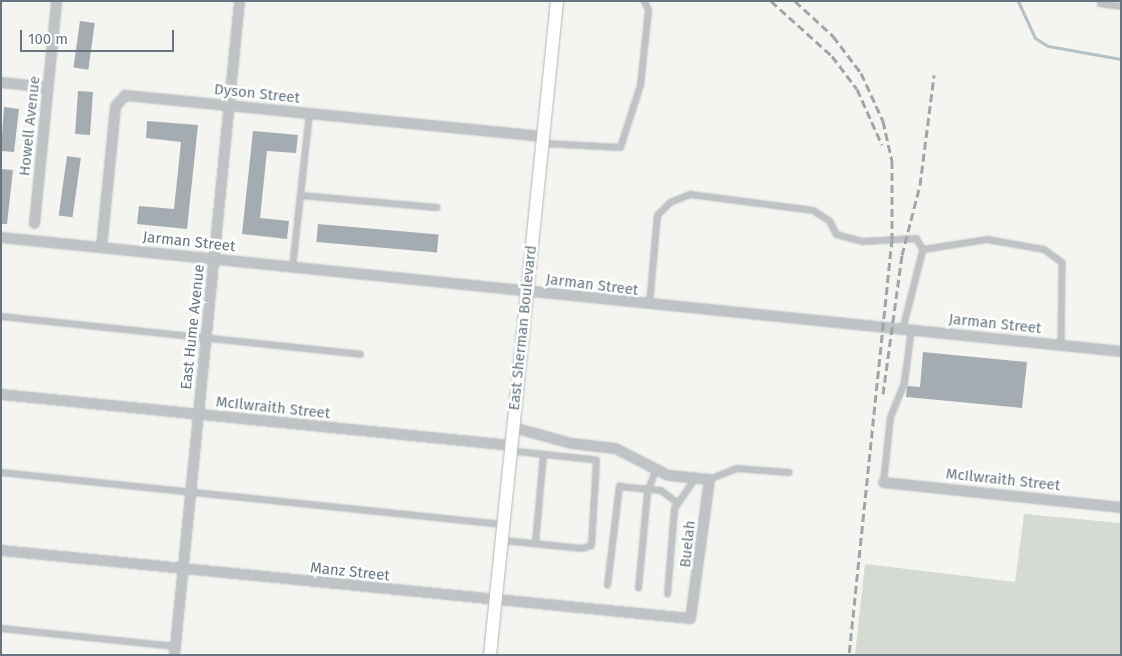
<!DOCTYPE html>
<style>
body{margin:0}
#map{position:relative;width:1122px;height:656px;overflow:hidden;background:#f4f4f1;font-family:"Fira Sans",sans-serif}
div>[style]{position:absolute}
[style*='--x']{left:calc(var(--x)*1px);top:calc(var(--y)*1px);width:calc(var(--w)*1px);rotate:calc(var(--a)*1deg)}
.green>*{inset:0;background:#d5dbd2}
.stream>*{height:3px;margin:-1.5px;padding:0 1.5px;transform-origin:1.5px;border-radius:1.5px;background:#b6c1c5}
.building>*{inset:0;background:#a5acb1;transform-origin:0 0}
.roads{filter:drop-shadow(0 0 1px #b2b7ba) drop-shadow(0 0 1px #b2b7ba)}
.service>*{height:4.5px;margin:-2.25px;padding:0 2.25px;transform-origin:2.25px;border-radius:2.25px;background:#c0c3c6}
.minor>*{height:9px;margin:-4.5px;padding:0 4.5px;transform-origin:4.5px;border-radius:4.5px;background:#c0c3c6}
.secondary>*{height:12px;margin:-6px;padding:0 6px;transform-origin:6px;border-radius:6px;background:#fff}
.rail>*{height:3px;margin-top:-1.5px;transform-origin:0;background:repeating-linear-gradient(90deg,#9fa5a9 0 8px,transparent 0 12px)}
span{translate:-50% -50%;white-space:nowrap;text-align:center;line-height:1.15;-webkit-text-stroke:5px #fff;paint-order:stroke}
.street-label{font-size:15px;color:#66757f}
.frame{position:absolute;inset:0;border:2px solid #66757f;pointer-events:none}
.scale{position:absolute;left:20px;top:30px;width:154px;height:22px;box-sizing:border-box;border:2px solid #66757f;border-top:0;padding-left:6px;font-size:15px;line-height:18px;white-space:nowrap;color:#66757f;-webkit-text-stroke:4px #fff;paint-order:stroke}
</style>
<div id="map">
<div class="green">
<i style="clip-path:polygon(1024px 514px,1121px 523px,1121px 655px,855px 655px,865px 564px,1015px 582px)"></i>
</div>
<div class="stream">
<i style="--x:1018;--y:1;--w:41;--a:65.3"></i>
<i style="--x:1035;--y:38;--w:15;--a:32"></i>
<i style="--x:1048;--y:46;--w:74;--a:10.1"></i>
</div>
<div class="building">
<i style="left:80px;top:21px;width:15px;height:47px;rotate:8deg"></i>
<i style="left:78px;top:91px;width:15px;height:43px;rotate:4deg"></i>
<i style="clip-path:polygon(4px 107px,19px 109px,14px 152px,1px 151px)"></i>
<i style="clip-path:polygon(147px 121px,198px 125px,187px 229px,137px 224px,139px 206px,174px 209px,181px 142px,146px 138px)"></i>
<i style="clip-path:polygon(253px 131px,298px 135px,296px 153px,267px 151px,260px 218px,289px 221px,287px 239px,242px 234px)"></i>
<i style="left:67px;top:156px;width:14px;height:60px;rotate:8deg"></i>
<i style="clip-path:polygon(1px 169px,13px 170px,7px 224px,1px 224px)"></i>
<i style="left:318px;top:224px;width:121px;height:18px;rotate:5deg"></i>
<i style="clip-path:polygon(923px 352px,1027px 362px,1022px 408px,906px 397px,907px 386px,920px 387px)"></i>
</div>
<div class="roads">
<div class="service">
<i style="--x:1100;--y:3;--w:21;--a:8"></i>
<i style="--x:544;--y:143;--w:76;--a:3"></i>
<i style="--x:620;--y:147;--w:65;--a:-72.1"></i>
<i style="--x:640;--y:85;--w:75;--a:-83.9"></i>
<i style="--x:648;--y:10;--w:10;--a:-114"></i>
<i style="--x:300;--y:195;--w:137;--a:5"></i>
<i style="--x:923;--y:249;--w:65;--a:-8.9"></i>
<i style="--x:987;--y:239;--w:58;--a:10"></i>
<i style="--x:1044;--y:249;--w:22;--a:36"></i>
<i style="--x:1062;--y:262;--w:83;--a:90.7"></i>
<i style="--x:292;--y:267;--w:155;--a:-83.7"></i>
<i style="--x:649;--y:304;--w:89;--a:-84.9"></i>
<i style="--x:657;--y:215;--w:18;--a:-45"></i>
<i style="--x:670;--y:202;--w:22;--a:-22"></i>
<i style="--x:690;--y:194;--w:124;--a:7.4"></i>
<i style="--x:813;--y:210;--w:20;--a:33"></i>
<i style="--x:830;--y:221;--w:14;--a:65"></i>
<i style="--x:836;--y:234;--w:27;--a:15"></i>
<i style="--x:862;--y:241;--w:54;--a:-3.2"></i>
<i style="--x:916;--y:238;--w:13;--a:58"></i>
<i style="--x:923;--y:249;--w:81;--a:104.2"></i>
<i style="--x:1;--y:316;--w:361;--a:6"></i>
<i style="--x:1;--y:472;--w:504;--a:5.93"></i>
<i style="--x:709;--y:479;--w:29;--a:-22"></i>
<i style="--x:736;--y:468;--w:53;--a:4.3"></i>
<i style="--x:883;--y:482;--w:65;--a:-83.9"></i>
<i style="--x:890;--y:417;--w:38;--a:-68"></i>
<i style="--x:904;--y:382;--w:53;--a:-82.5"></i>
<i style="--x:503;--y:540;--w:79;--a:5.8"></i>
<i style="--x:582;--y:548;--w:9;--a:-18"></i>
<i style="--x:591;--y:545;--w:85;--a:-86.6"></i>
<i style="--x:596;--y:460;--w:84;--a:-173.9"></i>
<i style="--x:535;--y:543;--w:89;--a:-84.9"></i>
<i style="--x:607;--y:585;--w:100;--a:-83.1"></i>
<i style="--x:619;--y:486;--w:42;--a:5.4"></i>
<i style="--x:661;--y:490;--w:21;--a:37"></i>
<i style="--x:638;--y:588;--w:96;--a:-84.6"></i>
<i style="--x:647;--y:492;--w:23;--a:-70"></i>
<i style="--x:667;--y:594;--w:86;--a:-85.3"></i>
<i style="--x:674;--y:508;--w:37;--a:-55"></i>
<i style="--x:1;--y:628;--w:175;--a:5.9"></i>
</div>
<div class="minor">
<i style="--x:1;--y:82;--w:47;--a:6.1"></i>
<i style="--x:34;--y:223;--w:223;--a:-84.3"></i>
<i style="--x:1;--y:237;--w:1126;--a:5.81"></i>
<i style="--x:101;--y:247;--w:142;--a:-84.3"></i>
<i style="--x:115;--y:106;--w:15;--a:-48"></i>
<i style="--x:125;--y:95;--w:420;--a:5.6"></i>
<i style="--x:1;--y:394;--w:513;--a:5.71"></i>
<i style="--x:883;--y:482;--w:239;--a:6"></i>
<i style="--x:1;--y:550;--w:692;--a:5.64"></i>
<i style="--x:690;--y:618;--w:140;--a:-82.2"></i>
<i style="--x:709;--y:479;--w:41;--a:-174.4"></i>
<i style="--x:668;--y:475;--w:59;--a:-153"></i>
<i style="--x:615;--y:448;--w:44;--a:-173.5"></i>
<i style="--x:571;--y:443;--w:60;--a:-164.6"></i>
<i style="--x:174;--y:655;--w:657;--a:-84.32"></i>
</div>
<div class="secondary">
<i style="--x:490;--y:655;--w:657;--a:-84.15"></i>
</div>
</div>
<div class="rail">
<i style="--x:771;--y:1;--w:82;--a:42"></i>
<i style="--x:832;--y:56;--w:41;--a:52.9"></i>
<i style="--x:857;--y:89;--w:61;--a:65.9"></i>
<i style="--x:795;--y:1;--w:52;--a:42.6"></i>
<i style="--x:833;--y:36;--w:46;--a:52.9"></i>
<i style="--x:861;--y:73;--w:53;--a:65.4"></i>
<i style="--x:883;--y:121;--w:41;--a:77.3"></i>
<i style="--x:892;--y:161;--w:78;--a:90"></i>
<i style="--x:892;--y:239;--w:418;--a:95.9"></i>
<i style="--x:883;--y:394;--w:140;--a:-82.2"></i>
<i style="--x:902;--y:255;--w:72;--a:-75.6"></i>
<i style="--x:920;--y:185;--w:111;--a:-82.7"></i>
</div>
<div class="street-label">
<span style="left:257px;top:94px;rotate:6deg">Dyson Street</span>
<span style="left:30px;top:126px;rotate:-84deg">Howell Avenue</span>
<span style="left:189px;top:242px;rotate:6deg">Jarman Street</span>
<span style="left:592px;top:285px;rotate:7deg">Jarman Street</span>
<span style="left:995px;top:324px;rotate:6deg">Jarman Street</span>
<span style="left:193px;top:327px;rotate:-84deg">East Hume Avenue</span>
<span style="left:523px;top:328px;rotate:-84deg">East Sherman Boulevard</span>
<span style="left:273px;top:408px;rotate:6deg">McIlwraith Street</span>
<span style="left:1003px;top:480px;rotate:6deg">McIlwraith Street</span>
<span style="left:688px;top:544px;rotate:-84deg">Buelah</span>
<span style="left:350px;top:572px;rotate:6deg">Manz Street</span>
</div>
<div class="frame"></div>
<div class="scale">100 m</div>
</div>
